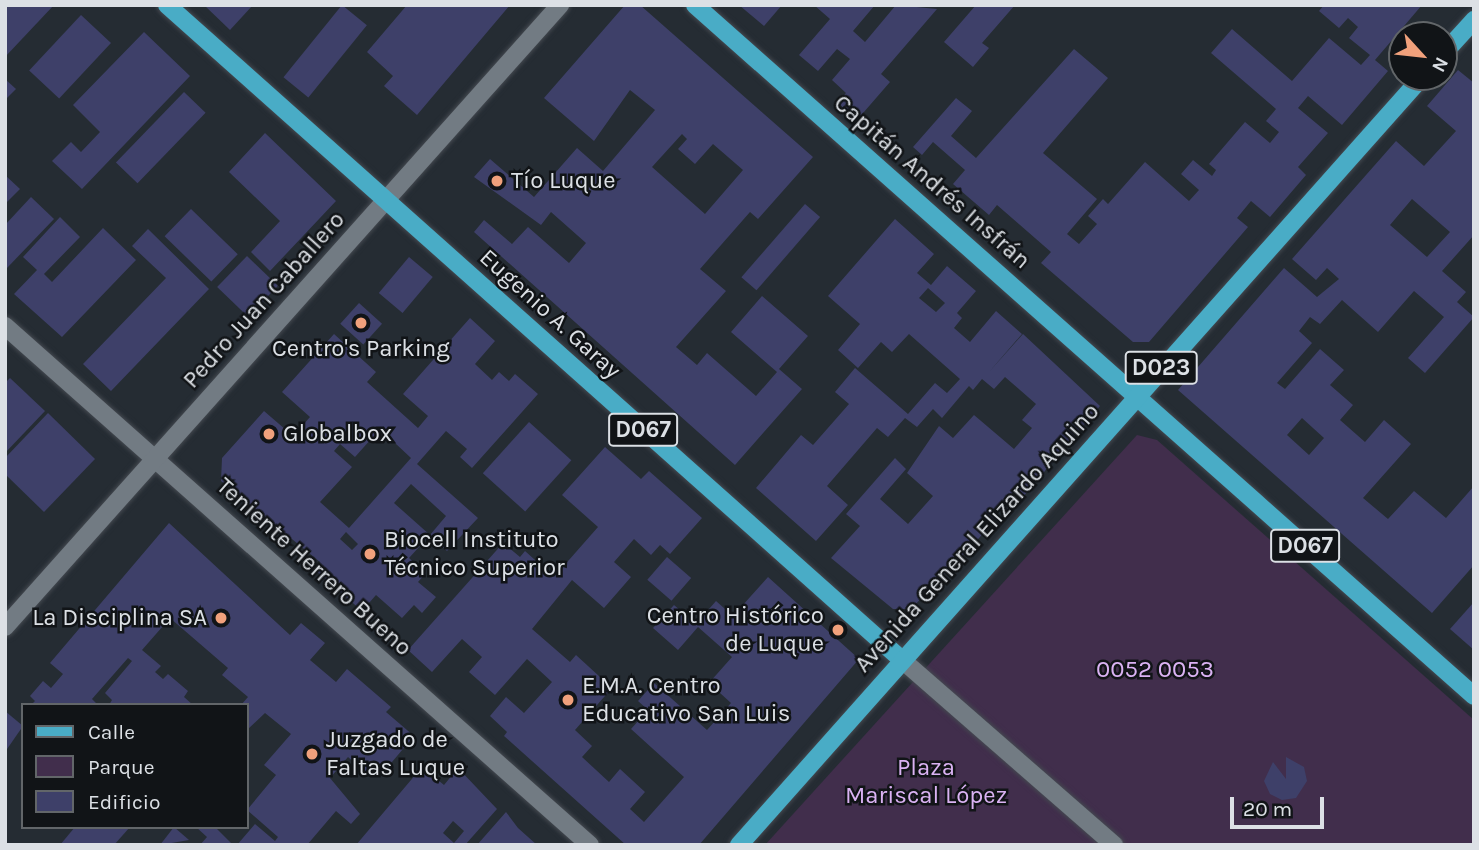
<!DOCTYPE html>
<meta charset="utf-8">
<style>
body{margin:0}
#map{position:relative;width:1479px;height:850px;overflow:hidden;background:#252c33;font-family:Karla,sans-serif}
div>[style]{position:absolute}
[style*='--x']{left:calc(var(--x)*1px);top:calc(var(--y)*1px);width:calc(var(--w)*1px);rotate:calc(var(--a)*1deg)}
.green>*{inset:0;background:#412e4c}
.building>*{inset:0;background:#3e4069;transform-origin:0 0}
.roads{filter:drop-shadow(0 0 2px #444950) drop-shadow(0 0 2px #444950)}
.pedestrian>*{height:18px;margin:-9px;padding:0 9px;transform-origin:9px;border-radius:9px;background:#727b83}
.minor>*{height:18px;margin:-9px;padding:0 9px;transform-origin:9px;border-radius:9px;background:#727b83}
.primary>*{height:18px;margin:-9px;padding:0 9px;transform-origin:9px;border-radius:9px;background:#49acc6}
.dots>*{width:19px;height:19px;translate:-50% -50%;box-sizing:border-box;border:4px solid #111417;border-radius:50%}
span{translate:-50% -50%;white-space:nowrap;text-align:center;line-height:1.15;-webkit-text-stroke:5px #111417;paint-order:stroke}
.shield-label span{padding:2px 5px;background:#111417;border:2px solid;border-radius:5px;-webkit-text-stroke-width:0}
.shield-label{font-size:23px;color:#dce0e5;font-weight:700}
.poi-label{font-size:24px;color:#dce0e5}
.left{translate:0 -50%;text-align:left}
.right{translate:-100% -50%;text-align:right}
.street-label{font-size:24px;color:#dce0e5}
.park-label{font-size:24px;color:#dab2f3}
.frame{position:absolute;inset:0;border:7px solid #dce0e5;pointer-events:none}
.legend{position:absolute;left:21px;top:703px;width:228px;height:126px;box-sizing:border-box;background:#111417;border:2px solid #626669;margin:0;padding:9px 12px;list-style:none;font-size:21px;color:#dce0e5}
.legend li{display:flex;align-items:center;gap:14px;height:35px}
.legend b{width:35px;border:2px solid #626669}
.north{position:absolute;left:1388px;top:21px;width:70px;height:70px;box-sizing:border-box;background:#111417;border:2px solid #626669;border-radius:50%;rotate:117deg;font-size:19px;font-weight:700;line-height:28px;text-align:center;color:#dce0e5}
.north::after{content:'';display:block;margin:auto;width:24px;height:32px;background:#f1a17c;clip-path:polygon(50% 0,100% 100%,50% 72%,0 100%)}
.scale{position:absolute;left:1230px;top:797px;width:94px;height:32px;box-sizing:border-box;border:4px solid #dce0e5;border-top:0;padding-left:9px;font-size:21px;line-height:24px;white-space:nowrap;color:#dce0e5;-webkit-text-stroke:5px #111417;paint-order:stroke}
</style>
<div id="map">
<div class="green">
<i style="clip-path:polygon(1137px 435px,1157px 440px,1474px 720px,1474px 845px,765px 845px)"></i>
</div>
<div class="building">
<i style="clip-path:polygon(9px 5px,54px 5px,5px 57px,5px 9px)"></i>
<i style="clip-path:polygon(204px 5px,253px 5px,230px 30px)"></i>
<i style="left:342px;top:5px;width:32px;height:93px;rotate:39deg"></i>
<i style="clip-path:polygon(407px 5px,510px 5px,417px 115px,384px 86px,393px 76px,367px 52px)"></i>
<i style="clip-path:polygon(evenodd,625px 5px,640px 5px,813px 157px,758px 219px,750px 212px,700px 269px,726px 291px,676px 347px,697px 365px,707px 353px,756px 396px,777px 372px,731px 332px,762px 296px,808px 336px,779px 369px,802px 389px,735px 465px,474px 232px,484px 220px,512px 244px,528px 227px,569px 263px,586px 243px,551px 212px,541px 225px,474px 177px,490px 159px,534px 197px,577px 148px,603px 171px,655px 110px,630px 90px,594px 141px,544px 98px,625px 5px,682px 134px,687px 139px,678px 149px,695px 164px,713px 144px,743px 170px,705px 214px,652px 167px,682px 134px)"></i>
<i style="clip-path:polygon(739px 5px,782px 5px,764px 26px)"></i>
<i style="clip-path:polygon(814px 5px,875px 5px,853px 31px,865px 42px,896px 5px,937px 9px,881px 74px,890px 82px,857px 120px,837px 102px,846px 93px,832px 80px,850px 59px,837px 49px,818px 71px,799px 55px,830px 19px)"></i>
<i style="clip-path:polygon(976px 5px,1015px 5px,982px 43px,989px 48px,973px 67px,944px 42px)"></i>
<i style="clip-path:polygon(1324px 5px,1422px 5px,1375px 60px,1388px 71px,1342px 125px,1308px 96px,1298px 108px,1328px 133px,1298px 167px,1306px 175px,1270px 217px,1251px 201px,1237px 218px,1248px 227px,1149px 342px,1133px 342px,1041px 263px,1051px 252px,997px 205px,989px 215px,953px 184px,965px 170px,933px 142px,922px 155px,913px 147px,956px 98px,972px 111px,951px 136px,976px 158px,1074px 49px,1108px 78px,1043px 153px,1097px 199px,1067px 234px,1079px 244px,1097px 224px,1088px 216px,1103px 199px,1108px 204px,1145px 162px,1189px 201px,1199px 190px,1181px 174px,1193px 160px,1212px 176px,1216px 170px,1209px 164px,1245px 122px,1270px 143px,1279px 132px,1266px 121px,1276px 109px,1211px 53px,1232px 29px,1292px 81px,1329px 38px,1361px 65px,1370px 55px,1349px 38px,1358px 27px,1348px 18px,1339px 28px,1319px 11px)"></i>
<i style="left:81px;top:15px;width:41px;height:76px;rotate:43deg"></i>
<i style="clip-path:polygon(144px 32px,190px 76px,82px 189px,52px 161px,71px 142px,81px 152px,100px 132px,73px 105px)"></i>
<i style="clip-path:polygon(evenodd,1458px 70px,1474px 83px,1474px 235px,1442px 271px,1466px 292px,1457px 302px,1474px 317px,1425px 373px,1408px 358px,1444px 317px,1414px 291px,1378px 332px,1342px 300px,1320px 324px,1310px 317px,1299px 331px,1312px 343px,1277px 383px,1285px 389px,1320px 349px,1344px 370px,1330px 385px,1353px 405px,1340px 420px,1365px 442px,1384px 420px,1411px 444px,1363px 498px,1388px 519px,1414px 491px,1446px 518px,1474px 486px,1474px 565px,1432px 613px,1178px 390px,1284px 268px,1317px 297px,1339px 279px,1327px 268px,1316px 280px,1292px 259px,1396px 141px,1424px 166px,1456px 131px,1427px 106px,1458px 70px,1412px 199px,1450px 232px,1427px 257px,1390px 225px,1412px 199px,1458px 70px,1302px 418px,1324px 438px,1309px 455px,1287px 435px,1302px 418px)"></i>
<i style="clip-path:polygon(5px 79px,16px 89px,5px 100px)"></i>
<i style="left:184px;top:92px;width:30px;height:98px;rotate:44deg"></i>
<i style="clip-path:polygon(265px 133px,336px 201px,270px 271px,251px 252px,280px 221px,229px 172px)"></i>
<i style="clip-path:polygon(5px 175px,20px 189px,5px 204px)"></i>
<i style="clip-path:polygon(31px 197px,54px 219px,7px 268px,5px 225px)"></i>
<i style="left:805px;top:204px;width:20px;height:97px;rotate:41deg"></i>
<i style="left:191px;top:209px;width:65px;height:38px;rotate:44deg"></i>
<i style="clip-path:polygon(60px 217px,80px 237px,44px 274px,52px 282px,103px 228px,136px 260px,62px 337px,14px 294px,37px 270px,23px 257px)"></i>
<i style="clip-path:polygon(evenodd,895px 219px,934px 254px,917px 273px,931px 285px,947px 266px,976px 291px,957px 313px,962px 318px,954px 328px,970px 342px,996px 311px,1022px 334px,989px 372px,1023px 334px,1100px 406px,1022px 498px,1014px 491px,980px 537px,911px 609px,893px 609px,831px 558px,860px 526px,846px 514px,895px 458px,906px 469px,880px 499px,908px 524px,933px 496px,907px 473px,939px 426px,953px 438px,974px 415px,1014px 449px,1032px 428px,1022px 420px,1036px 404px,1005px 377px,994px 389px,982px 379px,973px 390px,969px 386px,942px 418px,933px 409px,917px 427px,905px 418px,888px 437px,877px 428px,827px 486px,848px 505px,816px 541px,756px 488px,801px 435px,813px 445px,849px 404px,835px 392px,855px 368px,908px 414px,935px 383px,947px 393px,960px 379px,909px 334px,892px 352px,881px 342px,858px 368px,838px 350px,860px 324px,828px 296px,895px 219px,928px 288px,945px 303px,936px 312px,919px 298px,928px 288px)"></i>
<i style="clip-path:polygon(148px 229px,209px 289px,111px 391px,83px 364px,166px 278px,132px 246px)"></i>
<i style="left:247px;top:256px;width:43px;height:43px;rotate:44deg"></i>
<i style="left:409px;top:257px;width:31px;height:47px;rotate:40deg"></i>
<i style="left:359px;top:303px;width:31px;height:28px;rotate:42deg"></i>
<i style="clip-path:polygon(evenodd,470px 318px,495px 341px,475px 364px,492px 380px,499px 372px,509px 381px,515px 374px,538px 394px,472px 468px,460px 457px,467px 449px,446px 431px,417px 464px,478px 518px,447px 551px,430px 535px,446px 516px,411px 484px,394px 503px,430px 535px,409px 558px,426px 573px,418px 582px,436px 597px,422px 613px,414px 605px,402px 618px,376px 595px,362px 611px,314px 569px,320px 562px,221px 481px,222px 458px,264px 411px,293px 436px,310px 417px,282px 392px,334px 334px,376px 372px,367px 382px,418px 428px,428px 416px,403px 394px,470px 318px,380px 429px,411px 458px,349px 528px,320px 502px,352px 467px,334px 451px,340px 444px,355px 457px,380px 429px,470px 318px,346px 532px,358px 544px,352px 550px,340px 539px,346px 532px)"></i>
<i style="clip-path:polygon(10px 378px,45px 411px,5px 453px,5px 383px)"></i>
<i style="clip-path:polygon(48px 413px,95px 459px,44px 512px,5px 474px,5px 458px)"></i>
<i style="left:529px;top:422px;width:57px;height:69px;rotate:42deg"></i>
<i style="clip-path:polygon(605px 447px,641px 479px,649px 471px,702px 518px,670px 554px,660px 545px,651px 555px,634px 539px,614px 562px,631px 577px,604px 608px,572px 580px,532px 629px,570px 662px,576px 655px,612px 688px,575px 730px,592px 746px,582px 757px,609px 782px,620px 769px,645px 792px,630px 809px,644px 822px,684px 777px,631px 729px,648px 710px,638px 701px,654px 683px,707px 730px,731px 703px,709px 683px,732px 657px,698px 627px,678px 650px,653px 628px,674px 605px,696px 624px,716px 601px,733px 616px,768px 577px,859px 659px,699px 845px,626px 845px,504px 736px,507px 732px,490px 716px,506px 697px,524px 713px,552px 682px,527px 659px,495px 695px,469px 672px,482px 657px,462px 639px,432px 672px,408px 650px,503px 543px,520px 557px,525px 551px,554px 577px,598px 527px,562px 495px)"></i>
<i style="clip-path:polygon(169px 523px,290px 635px,301px 623px,325px 643px,310px 660px,336px 682px,347px 669px,391px 707px,386px 712px,414px 736px,381px 775px,372px 767px,367px 774px,348px 757px,330px 778px,360px 814px,351px 824px,336px 811px,307px 845px,237px 845px,255px 824px,275px 841px,278px 837px,247px 810px,276px 775px,264px 765px,291px 734px,265px 713px,247px 730px,247px 705px,241px 705px,248px 697px,222px 675px,228px 668px,170px 618px,142px 650px,161px 666px,155px 672px,163px 679px,168px 674px,188px 691px,184px 697px,193px 705px,109px 705px,112px 700px,105px 693px,132px 661px,128px 658px,92px 699px,98px 705px,31px 705px,35px 701px,30px 696px,43px 681px,51px 688px,63px 674px,50px 663px)"></i>
<i style="left:667px;top:557px;width:32px;height:30px;rotate:41deg"></i>
<i style="clip-path:polygon(1474px 602px,1474px 650px,1450px 629px)"></i>
<i style="clip-path:polygon(5px 711px,23px 726px,5px 752px)"></i>
<i style="clip-path:polygon(1286px 757px,1304px 767px,1307px 781px,1296px 798px,1282px 800px,1270px 794px,1264px 781px,1273px 762px,1286px 779px)"></i>
<i style="clip-path:polygon(evenodd,422px 767px,444px 785px,458px 768px,497px 809px,465px 845px,356px 845px,422px 767px,453px 821px,464px 831px,454px 843px,443px 833px,453px 821px)"></i>
<i style="clip-path:polygon(506px 812px,518px 828px,537px 845px,477px 845px)"></i>
<i style="clip-path:polygon(75px 827px,130px 827px,114px 845px,60px 845px)"></i>
<i style="clip-path:polygon(174px 827px,189px 840px,160px 845px)"></i>
<i style="clip-path:polygon(196px 827px,215px 827px,233px 845px,200px 845px,207px 837px)"></i>
</div>
<div class="roads">
<div class="pedestrian">
<i style="--x:901;--y:659;--w:283;--a:41.1"></i>
</div>
<div class="minor">
<i style="--x:5;--y:326;--w:782;--a:41.58"></i>
<i style="--x:5;--y:627;--w:834;--a:-48.26"></i>
</div>
<div class="primary">
<i style="--x:167;--y:5;--w:983;--a:41.7"></i>
<i style="--x:695;--y:5;--w:1041;--a:41.57"></i>
<i style="--x:1444;--y:53;--w:45;--a:-47.7"></i>
<i style="--x:739;--y:845;--w:1028;--a:-48.35"></i>
</div>
</div>
<div class="dots">
<i style="left:497px;top:181px;background:#f1a17c"></i>
<i style="left:361px;top:323px;background:#f1a17c"></i>
<i style="left:269px;top:434px;background:#f1a17c"></i>
<i style="left:370px;top:554px;background:#f1a17c"></i>
<i style="left:221px;top:618px;background:#f1a17c"></i>
<i style="left:838px;top:630px;background:#f1a17c"></i>
<i style="left:568px;top:700px;background:#f1a17c"></i>
<i style="left:312px;top:754px;background:#f1a17c"></i>
</div>
<div class="shield-label">
<span style="left:1161px;top:368px">D023</span>
<span style="left:643px;top:430px">D067</span>
<span style="left:1305px;top:546px">D067</span>
</div>
<div class="poi-label">
<span class="left" style="left:511px;top:181px">Tío Luque</span>
<span style="left:361px;top:349px">Centro's Parking</span>
<span class="left" style="left:283px;top:434px">Globalbox</span>
<span class="left" style="left:384px;top:554px">Biocell Instituto<br>Técnico Superior</span>
<span class="right" style="left:824px;top:630px">Centro Histórico<br>de Luque</span>
<span class="right" style="left:207px;top:618px">La Disciplina SA</span>
<span class="left" style="left:582px;top:700px">E.M.A. Centro<br>Educativo San Luis</span>
<span class="left" style="left:326px;top:754px">Juzgado de<br>Faltas Luque</span>
</div>
<div class="street-label">
<span style="left:932px;top:182px;rotate:41deg">Capitán Andrés Insfrán</span>
<span style="left:264px;top:300px;rotate:-48deg">Pedro Juan Caballero</span>
<span style="left:550px;top:314px;rotate:42deg">Eugenio A. Garay</span>
<span style="left:977px;top:538px;rotate:-48deg">Avenida General Elizardo Aquino</span>
<span style="left:314px;top:567px;rotate:42deg">Teniente Herrero Bueno</span>
</div>
<div class="park-label">
<span style="left:1155px;top:670px">0052 0053</span>
<span style="left:926px;top:782px">Plaza<br>Mariscal López</span>
</div>
<div class="frame"></div>
<ul class="legend">
<li><b style="height:9px;background:#49acc6"></b>Calle</li>
<li><b style="height:19px;background:#412e4c"></b>Parque</li>
<li><b style="height:19px;background:#3e4069"></b>Edificio</li>
</ul>
<div class="north">N</div>
<div class="scale">20 m</div>
</div>
